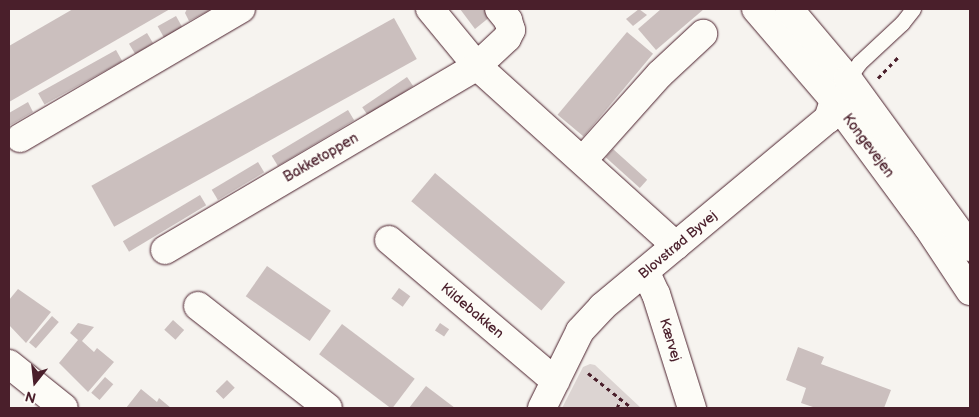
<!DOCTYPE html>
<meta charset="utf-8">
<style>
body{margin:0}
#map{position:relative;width:979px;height:417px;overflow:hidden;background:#f6f3ef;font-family:"Balsamiq Sans",sans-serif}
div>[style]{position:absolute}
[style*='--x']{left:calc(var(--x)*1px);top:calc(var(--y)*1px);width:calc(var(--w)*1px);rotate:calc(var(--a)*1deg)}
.green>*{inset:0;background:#dcd4d2}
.building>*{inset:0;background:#cbbfbe;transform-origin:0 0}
.path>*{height:3px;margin-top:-1.5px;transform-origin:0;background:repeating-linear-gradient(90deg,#4a1f2b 0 4px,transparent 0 8px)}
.roads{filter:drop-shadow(0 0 1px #4a1f2b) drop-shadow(0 0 1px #4a1f2b)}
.lane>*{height:15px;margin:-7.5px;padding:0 7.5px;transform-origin:7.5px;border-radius:7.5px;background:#fdfcf7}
.street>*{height:28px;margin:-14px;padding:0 14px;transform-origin:14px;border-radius:14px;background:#fdfcf7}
.secondary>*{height:28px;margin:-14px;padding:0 14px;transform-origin:14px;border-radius:14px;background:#fdfcf7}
span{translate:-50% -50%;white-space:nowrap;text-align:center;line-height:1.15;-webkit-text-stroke:5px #fdfcf7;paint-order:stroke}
.street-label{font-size:14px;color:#4a1f2b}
.frame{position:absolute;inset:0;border:10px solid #4a1f2b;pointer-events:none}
.north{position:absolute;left:10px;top:357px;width:50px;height:50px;-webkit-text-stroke:4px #fdfcf7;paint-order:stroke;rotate:196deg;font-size:14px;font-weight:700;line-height:20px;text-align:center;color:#4a1f2b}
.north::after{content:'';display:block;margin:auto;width:18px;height:22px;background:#4a1f2b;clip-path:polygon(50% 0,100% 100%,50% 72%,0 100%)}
</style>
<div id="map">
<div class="green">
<i style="clip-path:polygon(590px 364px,595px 365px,641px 408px,562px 408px,583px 367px)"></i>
</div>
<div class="building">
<i style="clip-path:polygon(73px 9px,170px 9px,9px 102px,9px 46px)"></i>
<i style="clip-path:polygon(187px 9px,212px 9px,189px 21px,185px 13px)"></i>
<i style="clip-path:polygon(460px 9px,485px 9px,491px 16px,475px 29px)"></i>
<i style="clip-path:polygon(639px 9px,647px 15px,633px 26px,626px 19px)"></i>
<i style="clip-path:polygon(661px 9px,704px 9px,656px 50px,638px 29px)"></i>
<i style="left:176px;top:16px;width:13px;height:21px;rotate:61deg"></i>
<i style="left:394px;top:18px;width:47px;height:346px;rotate:61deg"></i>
<i style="left:627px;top:32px;width:34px;height:108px;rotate:40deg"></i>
<i style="left:147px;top:33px;width:12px;height:21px;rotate:59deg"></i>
<i style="left:116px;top:50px;width:13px;height:89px;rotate:61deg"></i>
<i style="left:407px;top:77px;width:11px;height:54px;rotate:56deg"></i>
<i style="clip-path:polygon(28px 102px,33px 112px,9px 126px,9px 113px)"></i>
<i style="left:348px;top:110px;width:12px;height:89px;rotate:59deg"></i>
<i style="left:613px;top:149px;width:46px;height:11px;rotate:42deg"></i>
<i style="left:258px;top:162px;width:12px;height:54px;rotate:59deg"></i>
<i style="left:435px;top:173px;width:170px;height:37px;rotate:40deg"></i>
<i style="left:200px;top:195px;width:12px;height:90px;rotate:59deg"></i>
<i style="left:267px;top:266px;width:78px;height:37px;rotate:35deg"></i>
<i style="left:399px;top:288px;width:14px;height:13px;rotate:36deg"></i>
<i style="clip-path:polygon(18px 289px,51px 312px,26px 343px,9px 325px,9px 300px)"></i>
<i style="left:52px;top:316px;width:9px;height:35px;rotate:41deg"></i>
<i style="left:173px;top:320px;width:15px;height:13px;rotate:42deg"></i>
<i style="clip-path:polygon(78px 323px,94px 327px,82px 341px,94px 352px,97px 348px,114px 362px,88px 392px,59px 363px,78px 340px,70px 333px)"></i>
<i style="left:440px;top:323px;width:11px;height:9px;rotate:34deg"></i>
<i style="left:342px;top:324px;width:91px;height:38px;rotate:37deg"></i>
<i style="clip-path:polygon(798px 347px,824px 357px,821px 364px,891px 390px,884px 408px,816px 408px,801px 403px,806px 388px,786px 380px)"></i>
<i style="left:105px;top:377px;width:11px;height:21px;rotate:41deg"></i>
<i style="left:227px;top:380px;width:11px;height:16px;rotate:45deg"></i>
<i style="clip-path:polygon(426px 386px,455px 408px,409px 408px)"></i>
<i style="clip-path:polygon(141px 389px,157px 402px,159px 398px,171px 408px,126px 408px)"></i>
</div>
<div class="path">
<i style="--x:878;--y:78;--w:29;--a:-46"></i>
<i style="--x:588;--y:373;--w:56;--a:38.5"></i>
<i style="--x:617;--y:408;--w:10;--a:-66"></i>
</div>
<div class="roads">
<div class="lane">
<i style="--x:844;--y:84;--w:26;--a:-54"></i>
<i style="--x:859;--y:63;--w:59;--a:-42.9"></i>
<i style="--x:902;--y:23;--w:18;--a:-52"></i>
</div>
<div class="street">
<i style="--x:430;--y:9;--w:74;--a:50.5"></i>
<i style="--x:477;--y:66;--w:268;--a:42.1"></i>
<i style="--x:20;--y:138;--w:256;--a:-30.3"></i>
<i style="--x:583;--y:160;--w:115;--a:-48.2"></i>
<i style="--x:660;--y:74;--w:59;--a:-42.9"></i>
<i style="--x:389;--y:240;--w:218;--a:40.3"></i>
<i style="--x:165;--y:250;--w:362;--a:-30.5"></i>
<i style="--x:477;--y:66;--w:41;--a:-43"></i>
<i style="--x:507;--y:38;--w:9;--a:-63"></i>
<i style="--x:511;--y:30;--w:10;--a:-107"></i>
<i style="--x:508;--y:20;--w:14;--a:-129"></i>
<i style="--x:646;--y:273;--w:23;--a:65"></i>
<i style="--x:656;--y:294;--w:120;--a:72.5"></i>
<i style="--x:198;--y:306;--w:165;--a:38.1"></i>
<i style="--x:9;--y:364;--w:70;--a:38.7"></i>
<i style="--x:542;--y:408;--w:86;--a:-63.7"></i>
<i style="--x:580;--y:331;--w:33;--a:-47"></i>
<i style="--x:602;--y:307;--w:294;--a:-39.8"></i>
<i style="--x:828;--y:119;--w:20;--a:-72"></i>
</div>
<div class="secondary">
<i style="--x:756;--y:9;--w:120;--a:49.4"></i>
<i style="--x:834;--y:100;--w:157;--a:53.6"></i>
<i style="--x:927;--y:226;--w:78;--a:56.5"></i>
<i style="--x:789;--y:9;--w:92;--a:49.9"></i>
<i style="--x:848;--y:79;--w:208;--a:54"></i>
</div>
</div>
<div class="street-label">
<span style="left:868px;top:146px;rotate:53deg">Kongevejen</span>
<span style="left:321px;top:158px;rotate:-30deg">Bakketoppen</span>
<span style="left:678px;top:245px;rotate:-40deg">Blovstrød Byvej</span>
<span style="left:472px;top:311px;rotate:40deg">Kildebakken</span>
<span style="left:670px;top:340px;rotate:73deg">Kærvej</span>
</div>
<div class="frame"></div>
<div class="north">N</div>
</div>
